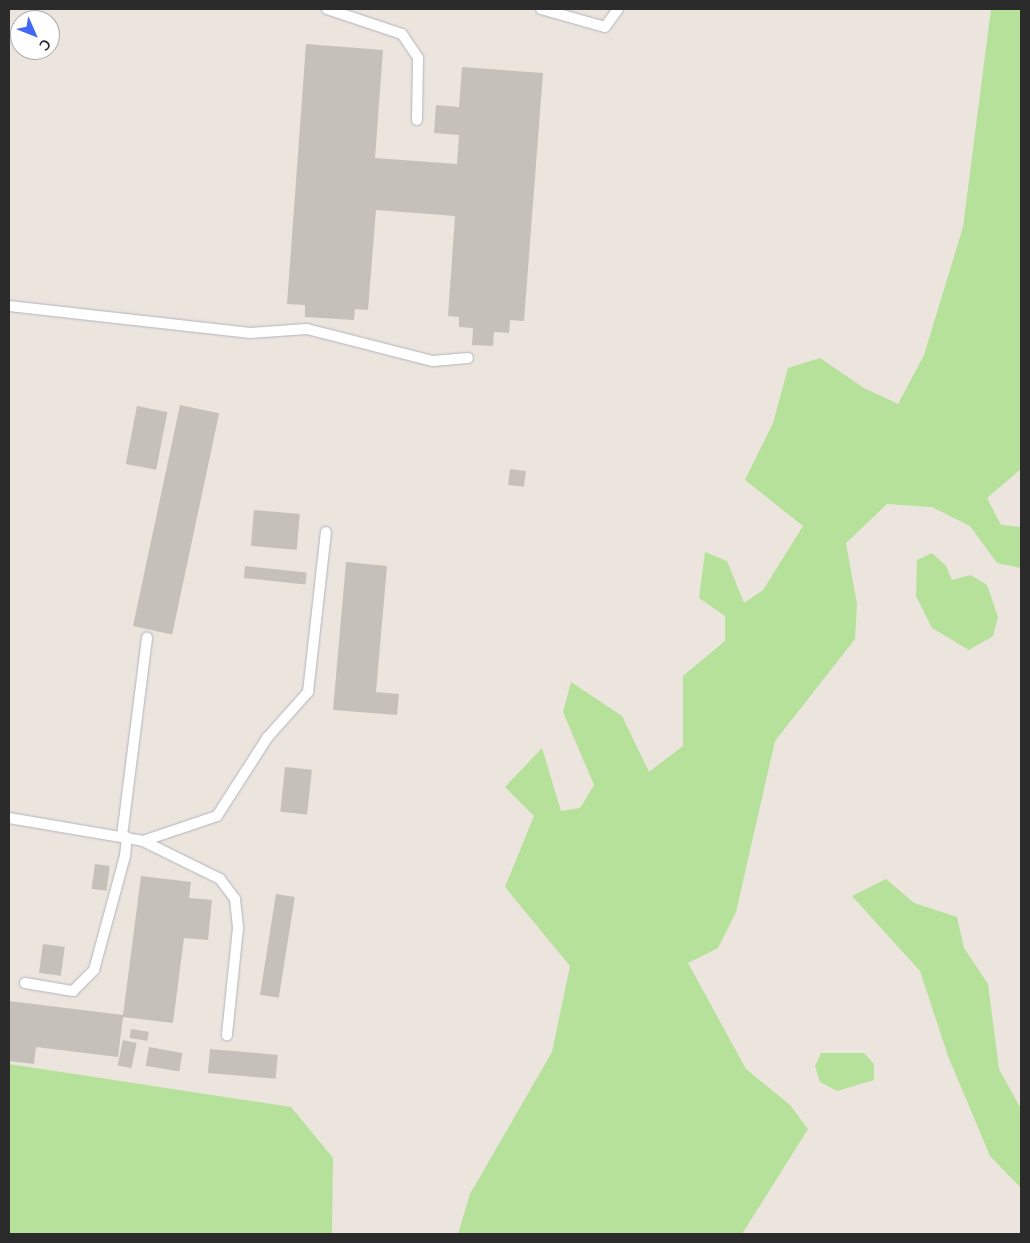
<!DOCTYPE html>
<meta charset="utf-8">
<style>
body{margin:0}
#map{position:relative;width:1030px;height:1243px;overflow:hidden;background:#ece5dd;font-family:Lato,sans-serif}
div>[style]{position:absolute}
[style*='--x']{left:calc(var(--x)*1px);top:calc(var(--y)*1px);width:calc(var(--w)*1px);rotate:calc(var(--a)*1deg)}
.green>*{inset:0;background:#b5e19b}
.building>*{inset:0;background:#c5c0b9;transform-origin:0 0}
.roads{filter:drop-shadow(0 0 1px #b1b4be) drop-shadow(0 0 1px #b1b4be)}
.lane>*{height:10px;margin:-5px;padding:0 5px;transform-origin:5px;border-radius:5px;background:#fff}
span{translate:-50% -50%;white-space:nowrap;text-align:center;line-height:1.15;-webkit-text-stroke:4px #fff;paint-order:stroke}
.frame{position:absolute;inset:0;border:10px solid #2b2b2b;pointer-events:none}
.north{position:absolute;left:10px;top:10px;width:50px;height:50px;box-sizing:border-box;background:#fff;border:1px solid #aaa;border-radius:50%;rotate:134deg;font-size:14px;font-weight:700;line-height:20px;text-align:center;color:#2b2b2b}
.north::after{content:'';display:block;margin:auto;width:18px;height:22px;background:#4167f5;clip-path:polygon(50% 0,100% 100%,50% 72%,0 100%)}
</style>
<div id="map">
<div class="green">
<i style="clip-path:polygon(991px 9px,1021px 9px,1021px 469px,987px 498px,1001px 525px,1021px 527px,1021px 568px,997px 563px,970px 526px,932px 507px,887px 504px,846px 543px,857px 604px,855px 639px,775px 741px,736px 912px,718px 948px,688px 963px,746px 1069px,790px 1105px,808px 1129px,742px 1234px,458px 1234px,470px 1194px,552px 1052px,570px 966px,505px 887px,534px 816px,505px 787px,542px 748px,561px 811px,580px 808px,594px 785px,563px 712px,571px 682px,622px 716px,649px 772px,683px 746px,683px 676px,725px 641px,725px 616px,699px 598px,705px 552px,727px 561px,744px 603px,763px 590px,803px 526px,745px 480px,773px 423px,788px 368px,820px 358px,864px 388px,898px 404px,924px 355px,963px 227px)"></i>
<i style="clip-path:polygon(932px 553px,946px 566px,952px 580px,971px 575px,987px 585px,998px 617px,993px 636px,969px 650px,932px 628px,916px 596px,917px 560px)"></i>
<i style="clip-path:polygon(886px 879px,914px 903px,957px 917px,964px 948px,988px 984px,999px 1069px,1021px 1109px,1021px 1188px,990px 1156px,948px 1056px,920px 971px,852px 896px)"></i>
<i style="clip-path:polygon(821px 1053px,864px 1053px,874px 1064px,874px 1080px,837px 1091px,820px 1082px,815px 1066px)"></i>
<i style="clip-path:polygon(9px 1064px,291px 1107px,333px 1158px,332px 1234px,9px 1234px)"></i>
</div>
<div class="building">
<i style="clip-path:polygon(306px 44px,383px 50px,375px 158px,457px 164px,459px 135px,434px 133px,436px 105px,459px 107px,462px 67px,543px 73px,524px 321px,510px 320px,509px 333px,494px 332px,493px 346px,472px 345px,473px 328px,459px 327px,459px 317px,448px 316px,455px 216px,376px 210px,368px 310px,355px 309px,354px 320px,305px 317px,305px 305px,287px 304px)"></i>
<i style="left:180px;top:405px;width:40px;height:226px;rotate:12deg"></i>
<i style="left:137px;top:406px;width:31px;height:59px;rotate:11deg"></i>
<i style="left:510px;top:469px;width:16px;height:16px;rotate:7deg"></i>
<i style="left:254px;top:510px;width:46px;height:36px;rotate:5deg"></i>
<i style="clip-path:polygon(346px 562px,387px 566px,376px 692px,399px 694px,397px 715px,333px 710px)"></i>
<i style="left:245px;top:566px;width:62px;height:12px;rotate:6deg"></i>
<i style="left:285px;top:767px;width:27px;height:45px;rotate:6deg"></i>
<i style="left:95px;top:864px;width:15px;height:25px;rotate:8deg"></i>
<i style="clip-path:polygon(141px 876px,191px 882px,189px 898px,212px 900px,208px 940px,184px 938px,173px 1023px,123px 1017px,118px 1057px,36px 1047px,34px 1064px,9px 1061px,9px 1001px,123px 1015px)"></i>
<i style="left:276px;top:894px;width:19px;height:102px;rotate:9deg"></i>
<i style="left:43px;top:944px;width:22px;height:29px;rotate:8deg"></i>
<i style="left:131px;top:1029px;width:18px;height:9px;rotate:9deg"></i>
<i style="left:123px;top:1040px;width:14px;height:26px;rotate:12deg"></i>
<i style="left:149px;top:1047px;width:34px;height:19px;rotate:10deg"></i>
<i style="left:210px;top:1049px;width:68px;height:24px;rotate:5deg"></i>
</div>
<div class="roads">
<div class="lane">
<i style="--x:327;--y:9;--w:79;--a:18.4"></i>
<i style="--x:402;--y:34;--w:29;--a:56"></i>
<i style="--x:418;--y:58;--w:62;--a:90.9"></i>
<i style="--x:541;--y:9;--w:66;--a:15.7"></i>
<i style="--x:605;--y:27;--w:22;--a:-54"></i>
<i style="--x:9;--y:306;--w:243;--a:6.4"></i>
<i style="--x:250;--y:333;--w:57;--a:-4"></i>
<i style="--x:307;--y:329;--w:130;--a:14.3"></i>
<i style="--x:433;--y:361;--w:35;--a:-5"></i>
<i style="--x:9;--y:818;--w:136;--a:9.7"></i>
<i style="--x:143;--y:841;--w:78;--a:-18.7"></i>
<i style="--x:217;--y:816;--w:93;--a:-57.3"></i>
<i style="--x:267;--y:738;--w:62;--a:-48.3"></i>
<i style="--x:308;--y:692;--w:161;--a:-83.6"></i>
<i style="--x:122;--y:836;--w:200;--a:-82.8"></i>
<i style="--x:143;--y:841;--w:86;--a:26.3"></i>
<i style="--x:220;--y:879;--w:25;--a:53"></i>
<i style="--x:235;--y:899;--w:29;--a:84"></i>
<i style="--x:238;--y:928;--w:108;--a:95.9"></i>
<i style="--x:25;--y:983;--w:49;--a:9.5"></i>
<i style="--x:73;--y:991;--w:30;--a:-45"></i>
<i style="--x:94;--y:970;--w:118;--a:-74.8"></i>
<i style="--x:125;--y:856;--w:19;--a:-84"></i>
</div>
</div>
<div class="frame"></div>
<div class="north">С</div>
</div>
